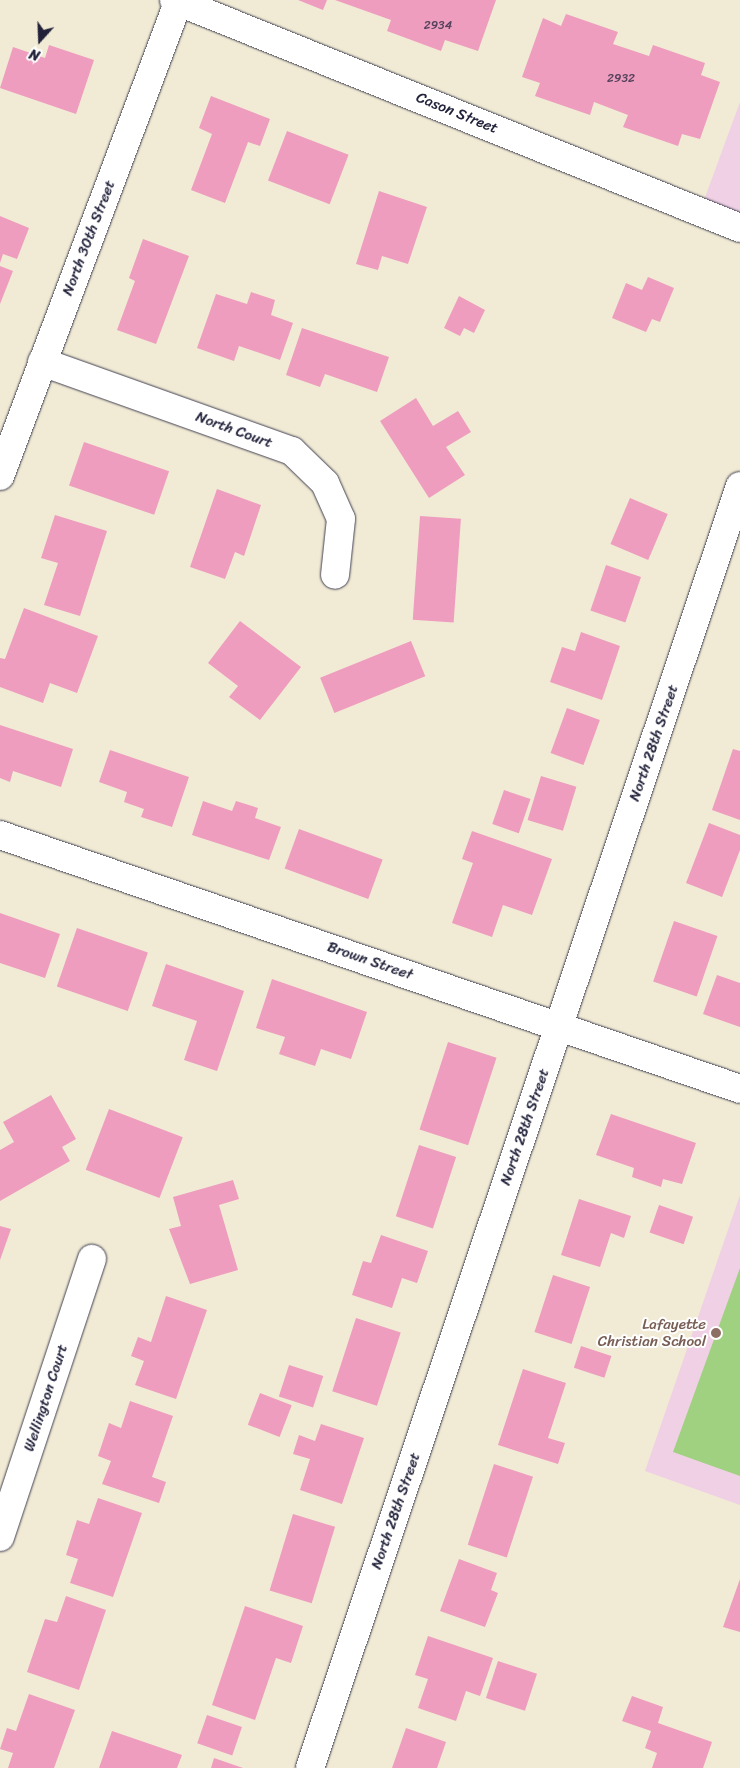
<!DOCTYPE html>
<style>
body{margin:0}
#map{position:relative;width:740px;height:1768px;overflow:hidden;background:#f1ebd5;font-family:Sriracha,sans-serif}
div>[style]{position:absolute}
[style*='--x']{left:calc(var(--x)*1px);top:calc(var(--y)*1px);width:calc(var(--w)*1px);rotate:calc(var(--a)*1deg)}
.built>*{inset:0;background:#f0d0e4}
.green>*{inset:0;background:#9fd181}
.building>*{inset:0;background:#ee9dbe;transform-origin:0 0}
.roads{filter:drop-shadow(0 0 1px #414052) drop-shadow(0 0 1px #414052)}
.minor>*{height:28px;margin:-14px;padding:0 14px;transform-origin:14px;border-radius:14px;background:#fff}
.dots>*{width:14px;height:14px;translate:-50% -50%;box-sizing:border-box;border:2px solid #fff;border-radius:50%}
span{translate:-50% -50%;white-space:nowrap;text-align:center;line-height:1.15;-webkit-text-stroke:4px #fff;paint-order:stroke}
.number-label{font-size:12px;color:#55415c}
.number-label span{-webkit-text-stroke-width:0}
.street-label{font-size:15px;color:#22223b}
.education-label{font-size:15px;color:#785e54}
.right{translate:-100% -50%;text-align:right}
.north{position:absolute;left:15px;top:15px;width:50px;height:50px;-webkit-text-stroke:4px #fff;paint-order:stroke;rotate:200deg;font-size:14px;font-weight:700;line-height:20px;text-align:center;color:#22223b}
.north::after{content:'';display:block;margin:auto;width:18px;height:22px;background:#22223b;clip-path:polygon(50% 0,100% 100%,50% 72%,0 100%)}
</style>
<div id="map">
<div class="built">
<i style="clip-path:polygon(740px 102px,740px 228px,700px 211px)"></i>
<i style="clip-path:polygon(740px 1195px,740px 1505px,645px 1471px)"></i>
</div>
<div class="green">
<i style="clip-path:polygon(740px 1268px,740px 1476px,673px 1452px)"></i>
</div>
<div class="building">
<i style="clip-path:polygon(298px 0,327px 0,323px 10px)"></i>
<i style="clip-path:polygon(335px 0,496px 0,478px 51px,445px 40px,441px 51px,387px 31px,391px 20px)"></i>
<i style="clip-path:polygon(566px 14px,618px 32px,613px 44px,649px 56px,653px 45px,705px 63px,701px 75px,720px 82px,700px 139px,682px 134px,678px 146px,623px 127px,628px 115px,594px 102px,590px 115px,535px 96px,540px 83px,522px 77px,543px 18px,561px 26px)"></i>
<i style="clip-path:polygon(49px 45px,94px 60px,76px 114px,0 88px,13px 47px,45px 58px)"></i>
<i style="clip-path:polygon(211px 96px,270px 119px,260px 146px,248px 142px,225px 203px,191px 190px,212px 134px,199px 128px)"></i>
<i style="left:287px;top:131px;width:66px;height:53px;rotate:21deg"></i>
<i style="clip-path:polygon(379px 191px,427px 207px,408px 264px,382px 256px,378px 270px,356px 264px)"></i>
<i style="clip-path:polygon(0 216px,29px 228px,17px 259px,3px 254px,0 263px)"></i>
<i style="clip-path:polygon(143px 239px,189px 256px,156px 344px,117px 330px,135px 281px,129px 278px)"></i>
<i style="clip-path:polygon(0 266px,13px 271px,0 304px)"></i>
<i style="clip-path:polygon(648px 277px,674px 288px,660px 322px,652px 319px,646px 332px,612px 318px,626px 283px,642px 290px)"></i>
<i style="clip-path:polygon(251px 292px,275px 300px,271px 315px,293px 323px,280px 360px,239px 346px,234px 361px,197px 348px,216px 294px,247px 304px)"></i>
<i style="clip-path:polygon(459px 296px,485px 310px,474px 333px,464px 328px,460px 336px,444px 328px)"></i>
<i style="clip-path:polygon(302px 328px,389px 357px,377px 392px,325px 374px,320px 387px,286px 375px)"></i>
<i style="clip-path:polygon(416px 398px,433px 426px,458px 411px,471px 432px,446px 447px,465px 475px,429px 498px,380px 421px)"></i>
<i style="left:84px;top:442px;width:90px;height:46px;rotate:19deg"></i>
<i style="clip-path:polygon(217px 489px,261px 505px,244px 556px,235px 552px,225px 579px,190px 567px)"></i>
<i style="left:630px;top:498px;width:41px;height:50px;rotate:23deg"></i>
<i style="clip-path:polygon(55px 515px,107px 531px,80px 616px,44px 605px,58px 563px,41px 558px)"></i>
<i style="left:420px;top:516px;width:41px;height:104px;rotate:4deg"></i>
<i style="left:606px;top:565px;width:37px;height:48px;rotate:19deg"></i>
<i style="clip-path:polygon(24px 608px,98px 636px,77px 693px,50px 683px,43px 703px,0 687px,0 658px,5px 659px)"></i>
<i style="clip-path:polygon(240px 621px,301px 667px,260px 720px,229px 697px,238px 686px,208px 663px)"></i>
<i style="clip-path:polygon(581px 632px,620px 646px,602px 700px,550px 682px,562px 647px,575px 651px)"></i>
<i style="left:411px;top:641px;width:38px;height:98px;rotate:68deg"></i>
<i style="left:567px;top:708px;width:35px;height:48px;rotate:20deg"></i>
<i style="clip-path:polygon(0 725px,73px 749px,61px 787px,13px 771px,10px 782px,0 778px)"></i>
<i style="clip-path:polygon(733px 749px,740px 751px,740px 820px,712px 810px)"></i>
<i style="clip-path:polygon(110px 750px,189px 777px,172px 827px,141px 817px,144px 809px,124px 802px,127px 792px,99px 782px)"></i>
<i style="left:541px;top:776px;width:37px;height:46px;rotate:17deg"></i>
<i style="left:504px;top:790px;width:28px;height:36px;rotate:19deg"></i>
<i style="clip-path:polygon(203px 801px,232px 811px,236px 801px,258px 808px,255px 818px,281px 827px,269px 860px,192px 835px)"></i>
<i style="clip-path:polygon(709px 823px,740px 835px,740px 850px,722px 897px,686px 883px)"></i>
<i style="left:299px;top:829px;width:89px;height:42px;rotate:20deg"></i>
<i style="clip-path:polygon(472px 831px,552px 859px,532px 915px,503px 905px,492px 937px,452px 923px,473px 863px,462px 859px)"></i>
<i style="clip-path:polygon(0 913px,60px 934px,45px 978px,0 963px)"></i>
<i style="left:674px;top:921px;width:46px;height:64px;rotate:19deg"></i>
<i style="left:77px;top:928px;width:75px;height:62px;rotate:19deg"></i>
<i style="clip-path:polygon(166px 964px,244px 991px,217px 1071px,184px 1060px,197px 1021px,152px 1006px)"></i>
<i style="clip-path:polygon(717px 975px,740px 983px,740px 1027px,703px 1014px)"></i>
<i style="clip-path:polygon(272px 979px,367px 1012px,351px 1059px,321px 1049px,315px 1066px,279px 1054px,285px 1037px,256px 1028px)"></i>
<i style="left:448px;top:1042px;width:51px;height:92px;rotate:18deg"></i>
<i style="clip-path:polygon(51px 1095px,76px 1139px,62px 1147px,70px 1161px,0 1201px,0 1150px,14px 1142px,3px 1122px)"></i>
<i style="left:109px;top:1109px;width:79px;height:65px;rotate:21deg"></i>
<i style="clip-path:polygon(611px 1114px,696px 1143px,682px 1184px,663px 1179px,661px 1187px,632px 1177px,634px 1168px,596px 1155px)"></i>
<i style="left:419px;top:1145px;width:39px;height:75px;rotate:18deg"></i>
<i style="clip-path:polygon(233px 1180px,239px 1199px,219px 1205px,238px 1270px,190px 1284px,169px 1229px,181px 1226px,173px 1197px)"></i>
<i style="clip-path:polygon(579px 1199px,631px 1216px,624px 1238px,611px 1233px,600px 1267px,561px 1255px)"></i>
<i style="left:659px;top:1205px;width:36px;height:29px;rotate:19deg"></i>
<i style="clip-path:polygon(0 1226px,11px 1229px,0 1260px)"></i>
<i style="clip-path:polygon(381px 1235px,428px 1251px,417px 1283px,402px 1278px,392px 1308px,352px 1295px,363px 1261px,371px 1263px)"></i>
<i style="left:553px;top:1275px;width:39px;height:60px;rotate:18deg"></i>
<i style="clip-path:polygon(166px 1296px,207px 1310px,176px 1399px,135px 1385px,144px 1361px,131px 1356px,138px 1337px,151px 1342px)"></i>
<i style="left:356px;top:1318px;width:47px;height:77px;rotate:18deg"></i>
<i style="left:581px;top:1346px;width:32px;height:23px;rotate:18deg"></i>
<i style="left:289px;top:1365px;width:36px;height:33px;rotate:18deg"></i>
<i style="clip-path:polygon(523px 1369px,566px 1383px,548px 1438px,565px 1443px,558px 1464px,498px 1445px)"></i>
<i style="left:260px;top:1393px;width:34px;height:34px;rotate:21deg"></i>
<i style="clip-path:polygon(130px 1401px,173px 1416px,152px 1477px,166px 1482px,159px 1503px,102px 1484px,111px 1461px,98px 1456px,109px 1423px,121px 1428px)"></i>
<i style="clip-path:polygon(321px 1424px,364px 1438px,342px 1504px,300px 1490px,310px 1459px,293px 1454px,299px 1435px,315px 1441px)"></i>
<i style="left:494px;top:1464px;width:41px;height:85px;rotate:18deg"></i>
<i style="clip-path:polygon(98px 1498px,142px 1513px,113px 1597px,70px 1583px,78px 1559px,66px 1555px,77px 1520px,89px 1524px)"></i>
<i style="left:293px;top:1514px;width:44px;height:80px;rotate:17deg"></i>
<i style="clip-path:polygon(459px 1559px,497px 1573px,491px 1590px,498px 1593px,485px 1627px,440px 1611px)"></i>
<i style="clip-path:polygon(740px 1579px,740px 1632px,723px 1627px)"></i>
<i style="clip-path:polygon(66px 1596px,106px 1610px,79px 1690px,27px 1672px,45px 1619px,57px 1622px)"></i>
<i style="clip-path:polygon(245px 1606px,303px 1626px,291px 1663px,276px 1658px,255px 1720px,212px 1705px)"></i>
<i style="clip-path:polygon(428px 1636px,493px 1658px,480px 1696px,466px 1691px,456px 1721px,418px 1708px,428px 1679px,415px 1675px)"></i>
<i style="left:498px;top:1661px;width:41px;height:39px;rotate:18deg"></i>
<i style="clip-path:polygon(29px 1694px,75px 1710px,54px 1768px,8px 1768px,13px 1753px,0 1749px,7px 1728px,16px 1731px)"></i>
<i style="clip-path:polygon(632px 1696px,663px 1707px,658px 1723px,712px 1742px,703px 1768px,652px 1768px,657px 1753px,645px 1748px,651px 1731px,622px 1721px)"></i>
<i style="left:207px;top:1715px;width:37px;height:30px;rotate:19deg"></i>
<i style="clip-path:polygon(406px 1728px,446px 1742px,437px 1768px,392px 1768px)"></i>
<i style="clip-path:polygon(112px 1731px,182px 1755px,177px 1768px,99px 1768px)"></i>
<i style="clip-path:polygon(214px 1758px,243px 1768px,211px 1768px)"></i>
</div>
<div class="roads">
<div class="minor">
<i style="--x:174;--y:0;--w:610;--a:21.94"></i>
<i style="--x:42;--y:362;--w:265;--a:19.6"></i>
<i style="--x:292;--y:451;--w:46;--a:44.1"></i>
<i style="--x:325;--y:483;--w:39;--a:66"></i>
<i style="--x:341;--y:519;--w:56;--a:96.1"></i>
<i style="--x:0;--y:476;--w:509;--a:-69.39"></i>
<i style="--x:0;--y:835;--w:782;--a:18.94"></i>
<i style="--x:0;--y:1537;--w:293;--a:-71.7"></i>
<i style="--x:310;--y:1768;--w:1352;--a:-71.46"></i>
</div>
</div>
<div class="dots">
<i style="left:716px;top:1333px;background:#8d6e63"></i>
</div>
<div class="number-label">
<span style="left:438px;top:26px">2934</span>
<span style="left:621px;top:79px">2932</span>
</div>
<div class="street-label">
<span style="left:457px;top:113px;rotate:22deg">Cason Street</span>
<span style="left:89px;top:238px;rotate:-69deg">North 30th Street</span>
<span style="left:234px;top:430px;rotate:20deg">North Court</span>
<span style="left:654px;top:743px;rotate:-71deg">North 28th Street</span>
<span style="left:370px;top:961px;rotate:19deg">Brown Street</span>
<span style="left:525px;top:1127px;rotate:-71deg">North 28th Street</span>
<span style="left:46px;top:1398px;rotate:-72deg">Wellington Court</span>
<span style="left:396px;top:1511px;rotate:-71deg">North 28th Street</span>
</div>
<div class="education-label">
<span class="right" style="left:706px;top:1333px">Lafayette<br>Christian School</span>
</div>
<div class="north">N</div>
</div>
